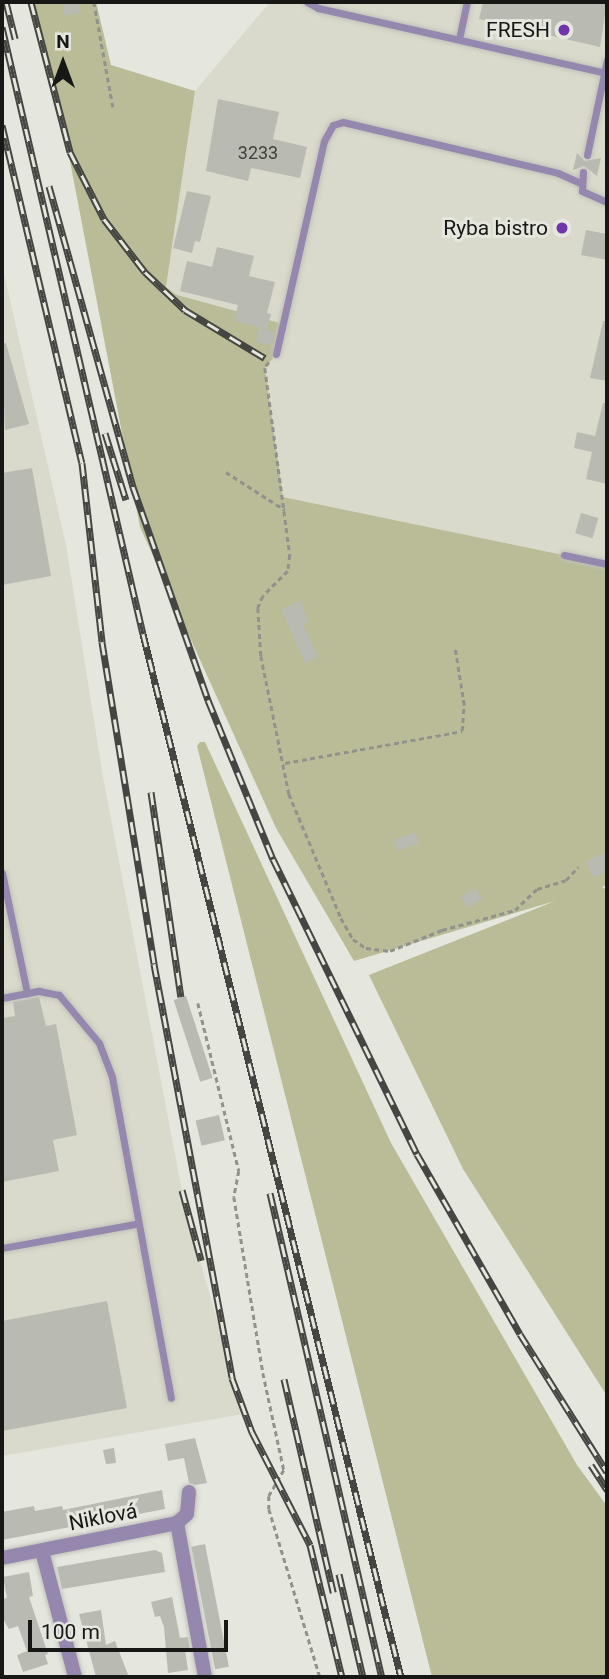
<!DOCTYPE html>
<meta charset="utf-8">
<style>
body{margin:0}
#map{position:relative;width:609px;height:1679px;overflow:hidden;background:#e5e6de;font-family:Roboto,sans-serif}
div>[style]{position:absolute}
[style*='--x']{left:calc(var(--x)*1px);top:calc(var(--y)*1px);width:calc(var(--w)*1px);rotate:calc(var(--a)*1deg)}
.built>*{inset:0;background:#d9dacb}
.green>*{inset:0;background:#b9bc97}
.building>*{inset:0;background:#b9bab2;transform-origin:0 0}
.path>*{height:2.5px;margin-top:-1.25px;transform-origin:0;background:repeating-linear-gradient(90deg,#91928c 0 5px,transparent 0 8.5px)}
.roads{filter:drop-shadow(0 0 2px #c0c1ba) drop-shadow(0 0 2px #c0c1ba)}
.service>*{height:7px;margin:-3.5px;padding:0 3.5px;transform-origin:3.5px;border-radius:3.5px;background:#9687ae}
.minor>*{height:14px;margin:-7px;padding:0 7px;transform-origin:7px;border-radius:7px;background:#9687ae}
.rail>*{height:7px;margin-top:-3.5px;transform-origin:0;background:repeating-linear-gradient(90deg,#e5e6de 0 13px,#454642 0 26px);box-sizing:border-box;border-block:2px solid #454642}
.dots>*{width:19px;height:19px;translate:-50% -50%;box-sizing:border-box;border:4px solid #e5e6de;border-radius:50%}
span{translate:-50% -50%;white-space:nowrap;text-align:center;line-height:1.15;-webkit-text-stroke:6px #e5e6de;paint-order:stroke}
.number-label{font-size:18px;color:#40403c}
.number-label span{-webkit-text-stroke-width:0}
.poi-label{font-size:21px;color:#171715}
.right{translate:-100% -50%;text-align:right}
.street-label{font-size:21px;color:#171715}
.frame{position:absolute;inset:0;border:4px solid #171715;pointer-events:none}
.north{position:absolute;left:28px;top:28px;width:70px;height:70px;-webkit-text-stroke:5px #e5e6de;paint-order:stroke;rotate:0deg;font-size:19px;font-weight:700;line-height:28px;text-align:center;color:#171715}
.north::after{content:'';display:block;margin:auto;width:24px;height:32px;background:#171715;clip-path:polygon(50% 0,100% 100%,50% 72%,0 100%)}
.scale{position:absolute;left:28px;top:1620px;width:200px;height:32px;box-sizing:border-box;border:4px solid #171715;border-top:0;padding-left:9px;font-size:21px;line-height:24px;white-space:nowrap;color:#171715;-webkit-text-stroke:5px #e5e6de;paint-order:stroke}
</style>
<div id="map">
<div class="built">
<i style="clip-path:polygon(270px 2px,607px 2px,607px 564px,283px 497px,265px 368px,276px 354px,166px 288px,195px 91px)"></i>
<i style="clip-path:polygon(2px 265px,66px 545px,103px 777px,186px 1212px,244px 1414px,2px 1456px)"></i>
</div>
<div class="green">
<i style="clip-path:polygon(31px 2px,96px 2px,111px 65px,195px 91px,166px 287px,177px 295px,283px 324px,276px 354px,265px 368px,283px 497px,607px 564px,607px 885px,602px 887px,607px 890px,607px 1396px,463px 1169px,369px 975px,555px 901px,354px 961px,276px 828px,140px 527px,65px 135px)"></i>
<i style="clip-path:polygon(200px 742px,205px 742px,391px 1143px,577px 1465px,607px 1506px,607px 1677px,432px 1677px,197px 746px)"></i>
</div>
<div class="building">
<i style="left:78px;top:2px;width:11px;height:16px;rotate:80deg"></i>
<i style="clip-path:polygon(483px 2px,607px 2px,600px 47px,479px 19px)"></i>
<i style="clip-path:polygon(218px 99px,279px 112px,273px 139px,307px 147px,300px 178px,251px 168px,248px 181px,206px 171px)"></i>
<i style="clip-path:polygon(577px 153px,585px 161px,601px 158px,597px 176px,584px 166px,573px 170px)"></i>
<i style="clip-path:polygon(187px 191px,211px 196px,200px 242px,195px 241px,192px 253px,173px 248px)"></i>
<i style="clip-path:polygon(586px 230px,607px 234px,607px 260px,581px 255px)"></i>
<i style="clip-path:polygon(217px 247px,254px 256px,249px 276px,275px 282px,267px 313px,271px 314px,267px 330px,275px 332px,272px 345px,256px 342px,259px 328px,264px 329px,234px 321px,238px 305px,180px 291px,187px 261px,212px 267px)"></i>
<i style="clip-path:polygon(603px 321px,607px 321px,607px 381px,590px 378px)"></i>
<i style="clip-path:polygon(6px 343px,29px 424px,5px 430px,2px 344px)"></i>
<i style="clip-path:polygon(603px 403px,607px 403px,607px 484px,586px 479px,592px 452px,574px 448px,577px 432px,595px 436px)"></i>
<i style="clip-path:polygon(32px 468px,51px 576px,2px 585px,2px 473px)"></i>
<i style="left:581px;top:513px;width:18px;height:21px;rotate:16deg"></i>
<i style="clip-path:polygon(300px 601px,309px 622px,303px 624px,318px 657px,305px 663px,281px 609px)"></i>
<i style="left:415px;top:832px;width:12px;height:23px;rotate:70deg"></i>
<i style="clip-path:polygon(607px 852px,607px 872px,593px 877px,586px 861px)"></i>
<i style="left:476px;top:888px;width:13px;height:17px;rotate:61deg"></i>
<i style="left:186px;top:996px;width:86px;height:13px;rotate:72deg"></i>
<i style="clip-path:polygon(39px 997px,46px 1026px,56px 1024px,77px 1135px,53px 1140px,59px 1171px,2px 1182px,2px 1018px,15px 1016px,13px 1002px)"></i>
<i style="left:219px;top:1115px;width:26px;height:24px;rotate:77deg"></i>
<i style="clip-path:polygon(107px 1301px,127px 1408px,2px 1431px,2px 1321px)"></i>
<i style="clip-path:polygon(195px 1438px,207px 1483px,195px 1485px,189px 1483px,184px 1458px,168px 1461px,165px 1444px)"></i>
<i style="clip-path:polygon(114px 1448px,116px 1463px,106px 1464px,103px 1450px)"></i>
<i style="clip-path:polygon(162px 1490px,165px 1509px,2px 1540px,2px 1512px,34px 1506px,35px 1511px,62px 1506px,63px 1510px)"></i>
<i style="left:205px;top:1544px;width:125px;height:14px;rotate:79deg"></i>
<i style="clip-path:polygon(155px 1550px,162px 1553px,165px 1572px,62px 1589px,57px 1567px)"></i>
<i style="clip-path:polygon(29px 1572px,33px 1596px,29px 1597px,48px 1654px,45px 1655px,48px 1664px,23px 1672px,17px 1655px,27px 1651px,18px 1626px,9px 1629px,2px 1617px,2px 1599px,7px 1598px,3px 1577px)"></i>
<i style="clip-path:polygon(172px 1597px,180px 1638px,188px 1637px,190px 1649px,185px 1650px,188px 1670px,168px 1673px,164px 1627px,160px 1616px,155px 1617px,151px 1602px)"></i>
<i style="clip-path:polygon(101px 1610px,106px 1645px,115px 1641px,129px 1677px,96px 1677px,79px 1614px)"></i>
</div>
<div class="path">
<i style="--x:94;--y:2;--w:107;--a:79.7"></i>
<i style="--x:269;--y:362;--w:7;--a:124"></i>
<i style="--x:265;--y:368;--w:189;--a:82.4"></i>
<i style="--x:290;--y:555;--w:16;--a:97"></i>
<i style="--x:288;--y:571;--w:35;--a:135"></i>
<i style="--x:263;--y:596;--w:13;--a:113"></i>
<i style="--x:258;--y:608;--w:48;--a:86.4"></i>
<i style="--x:261;--y:656;--w:141;--a:78.5"></i>
<i style="--x:289;--y:794;--w:134;--a:67.2"></i>
<i style="--x:341;--y:918;--w:24;--a:60"></i>
<i style="--x:353;--y:939;--w:16;--a:35"></i>
<i style="--x:366;--y:948;--w:24;--a:7"></i>
<i style="--x:390;--y:951;--w:56;--a:-22"></i>
<i style="--x:442;--y:930;--w:76;--a:-15.3"></i>
<i style="--x:515;--y:910;--w:30;--a:-44"></i>
<i style="--x:537;--y:889;--w:30;--a:-17"></i>
<i style="--x:566;--y:880;--w:18;--a:-47"></i>
<i style="--x:226;--y:472;--w:70;--a:32.8"></i>
<i style="--x:285;--y:763;--w:180;--a:-10.2"></i>
<i style="--x:462;--y:731;--w:26;--a:-86"></i>
<i style="--x:464;--y:705;--w:57;--a:-99.1"></i>
<i style="--x:198;--y:1003;--w:173;--a:76.3"></i>
<i style="--x:239;--y:1171;--w:26;--a:101"></i>
<i style="--x:234;--y:1197;--w:178;--a:80.6"></i>
<i style="--x:263;--y:1373;--w:99;--a:77.8"></i>
<i style="--x:284;--y:1470;--w:30;--a:120"></i>
<i style="--x:269;--y:1496;--w:13;--a:90"></i>
<i style="--x:269;--y:1509;--w:176;--a:73.1"></i>
</div>
<div class="roads">
<div class="service">
<i style="--x:307;--y:2;--w:13;--a:29"></i>
<i style="--x:318;--y:8;--w:296;--a:12.7"></i>
<i style="--x:459;--y:39;--w:38;--a:-78"></i>
<i style="--x:587;--y:155;--w:97;--a:-78.1"></i>
<i style="--x:583;--y:172;--w:19;--a:93"></i>
<i style="--x:582;--y:191;--w:27;--a:24"></i>
<i style="--x:276;--y:354;--w:218;--a:-77.3"></i>
<i style="--x:324;--y:141;--w:18;--a:-61"></i>
<i style="--x:333;--y:125;--w:10;--a:-17"></i>
<i style="--x:343;--y:122;--w:221;--a:13.3"></i>
<i style="--x:558;--y:173;--w:24;--a:24"></i>
<i style="--x:564;--y:555;--w:44;--a:11.8"></i>
<i style="--x:2;--y:873;--w:123;--a:78.2"></i>
<i style="--x:2;--y:998;--w:38;--a:-11"></i>
<i style="--x:39;--y:991;--w:20;--a:11"></i>
<i style="--x:59;--y:995;--w:62;--a:50.2"></i>
<i style="--x:99;--y:1043;--w:36;--a:69"></i>
<i style="--x:112;--y:1077;--w:326;--a:79.6"></i>
<i style="--x:2;--y:1248;--w:136;--a:-10.2"></i>
</div>
<div class="minor">
<i style="--x:177;--y:1523;--w:157;--a:79.7"></i>
<i style="--x:42;--y:1551;--w:130;--a:75.3"></i>
<i style="--x:2;--y:1558;--w:178;--a:-11.3"></i>
<i style="--x:177;--y:1523;--w:13;--a:-42"></i>
<i style="--x:187;--y:1514;--w:22;--a:-85"></i>
</div>
</div>
<div class="rail">
<i style="--x:6;--y:2;--w:38;--a:76"></i>
<i style="--x:31;--y:2;--w:155;--a:75.4"></i>
<i style="--x:70;--y:152;--w:75;--a:63.1"></i>
<i style="--x:104;--y:219;--w:67;--a:52.3"></i>
<i style="--x:145;--y:272;--w:55;--a:43.5"></i>
<i style="--x:185;--y:310;--w:93;--a:31"></i>
<i style="--x:2;--y:27;--w:623;--a:76.92"></i>
<i style="--x:143;--y:634;--w:1074;--a:76.11"></i>
<i style="--x:2;--y:125;--w:347;--a:76.7"></i>
<i style="--x:82;--y:463;--w:180;--a:83.6"></i>
<i style="--x:102;--y:642;--w:326;--a:80.8"></i>
<i style="--x:154;--y:964;--w:421;--a:79.3"></i>
<i style="--x:232;--y:1378;--w:58;--a:69.7"></i>
<i style="--x:252;--y:1432;--w:127;--a:62.8"></i>
<i style="--x:310;--y:1545;--w:136;--a:76.4"></i>
<i style="--x:49;--y:186;--w:313;--a:74.4"></i>
<i style="--x:133;--y:487;--w:226;--a:70.6"></i>
<i style="--x:208;--y:700;--w:172;--a:67.8"></i>
<i style="--x:273;--y:859;--w:328;--a:64"></i>
<i style="--x:417;--y:1154;--w:207;--a:60.2"></i>
<i style="--x:520;--y:1334;--w:163;--a:57.8"></i>
<i style="--x:105;--y:433;--w:70;--a:72.6"></i>
<i style="--x:151;--y:792;--w:207;--a:81.7"></i>
<i style="--x:182;--y:1190;--w:73;--a:74.8"></i>
<i style="--x:270;--y:1193;--w:497;--a:77"></i>
<i style="--x:284;--y:1379;--w:219;--a:77"></i>
<i style="--x:591;--y:1465;--w:30;--a:57"></i>
<i style="--x:339;--y:1574;--w:106;--a:76.9"></i>
</div>
<div class="dots">
<i style="left:564px;top:30px;background:#6f35ab"></i>
<i style="left:562px;top:228px;background:#6f35ab"></i>
</div>
<div class="number-label">
<span style="left:258px;top:153px">3233</span>
</div>
<div class="poi-label">
<span class="right" style="left:550px;top:30px">FRESH</span>
<span class="right" style="left:548px;top:228px">Ryba bistro</span>
</div>
<div class="street-label">
<span style="left:103px;top:1517px;rotate:-11deg">Niklová</span>
</div>
<div class="frame"></div>
<div class="north">N</div>
<div class="scale">100 m</div>
</div>
